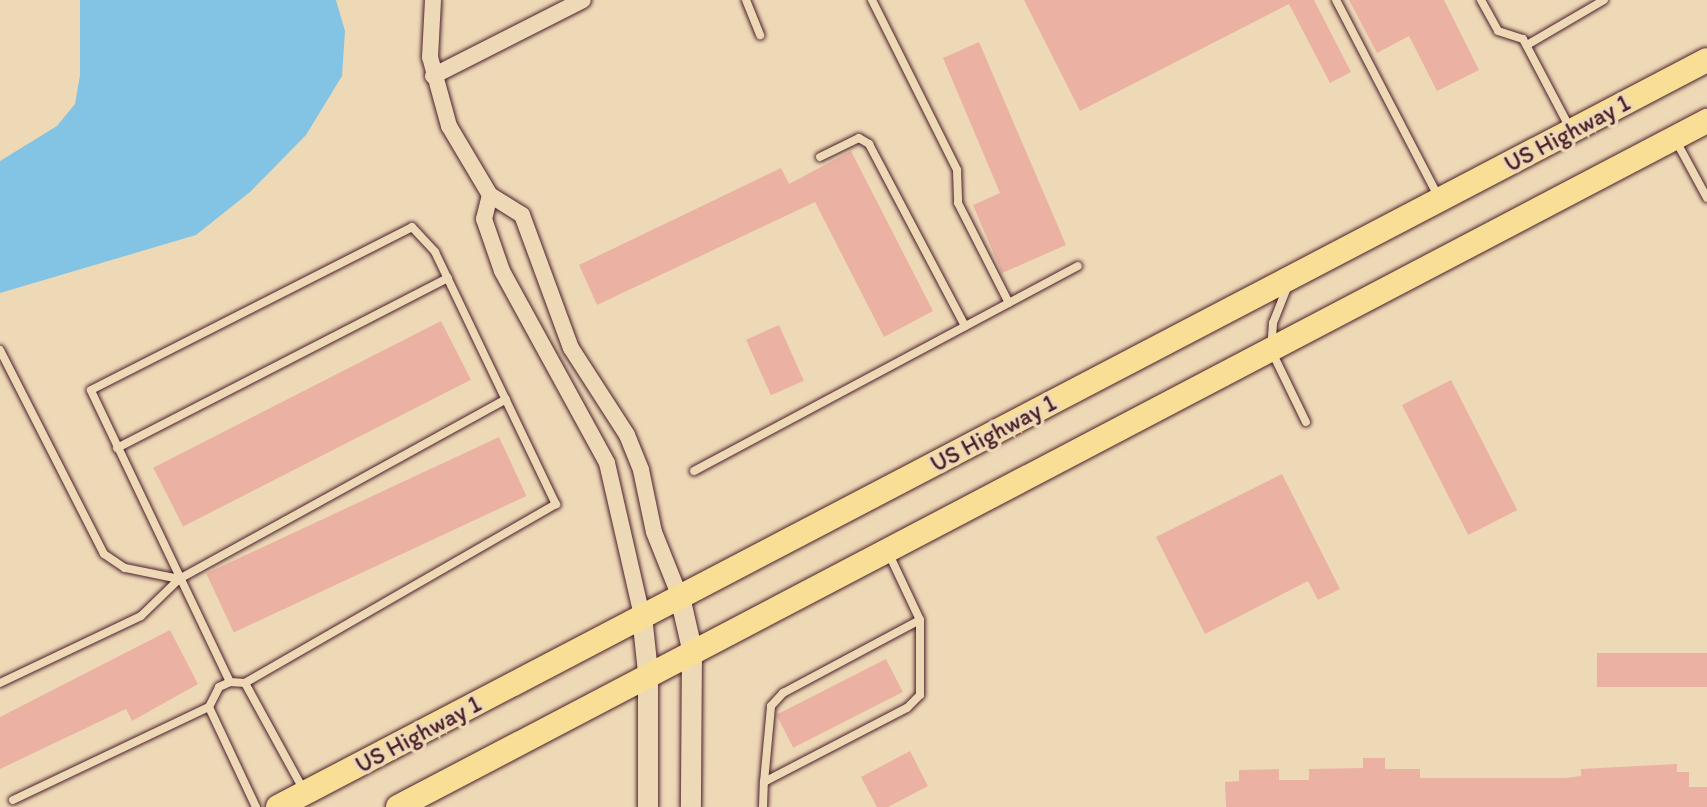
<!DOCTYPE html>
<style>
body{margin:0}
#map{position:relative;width:1707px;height:807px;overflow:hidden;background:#eed9b7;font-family:Itim,sans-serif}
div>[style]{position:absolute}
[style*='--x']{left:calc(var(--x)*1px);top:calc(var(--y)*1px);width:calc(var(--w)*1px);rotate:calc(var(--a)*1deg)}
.water>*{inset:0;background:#83c3e4}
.building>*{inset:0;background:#ebb2a3;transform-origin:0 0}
.roads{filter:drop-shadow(0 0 2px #4a1f2b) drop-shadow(0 0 2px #4a1f2b)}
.service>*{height:8px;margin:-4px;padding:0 4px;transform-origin:4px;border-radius:4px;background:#eed9b7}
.minor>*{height:16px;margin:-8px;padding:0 8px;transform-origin:8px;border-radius:8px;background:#eed9b7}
.tertiary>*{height:20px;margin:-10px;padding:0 10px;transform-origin:10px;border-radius:10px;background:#eed9b7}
.primary>*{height:24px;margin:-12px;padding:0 12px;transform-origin:12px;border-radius:12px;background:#f9df96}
span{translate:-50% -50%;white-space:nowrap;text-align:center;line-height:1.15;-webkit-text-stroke:7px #eed9b7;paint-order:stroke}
.street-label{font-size:24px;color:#4a1f2b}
</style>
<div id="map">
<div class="water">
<i style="clip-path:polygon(80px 0,336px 0,345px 31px,342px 76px,306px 135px,250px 192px,196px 235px,0 293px,0 161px,57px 126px,75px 104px,80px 75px)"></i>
</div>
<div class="building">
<i style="clip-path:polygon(1024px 0,1314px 0,1351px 72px,1330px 83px,1289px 4px,1080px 111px)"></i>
<i style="clip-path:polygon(1349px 0,1444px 0,1479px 70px,1437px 91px,1409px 36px,1377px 53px)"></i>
<i style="clip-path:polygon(979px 42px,1066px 245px,1002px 273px,973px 205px,1000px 193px,943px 58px)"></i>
<i style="clip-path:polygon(851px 151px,933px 311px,884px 337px,815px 202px,597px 305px,579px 265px,781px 168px,789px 184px)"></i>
<i style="left:441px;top:321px;width:66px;height:323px;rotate:63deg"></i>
<i style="left:779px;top:325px;width:61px;height:36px;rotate:66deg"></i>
<i style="left:1451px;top:380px;width:146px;height:55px;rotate:63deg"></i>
<i style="left:499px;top:437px;width:65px;height:323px;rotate:65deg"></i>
<i style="clip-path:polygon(1282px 474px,1340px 589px,1318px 600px,1308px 581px,1205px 634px,1156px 537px)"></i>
<i style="clip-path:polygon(170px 630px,198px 684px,132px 721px,126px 709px,0 769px,0 717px)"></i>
<i style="left:1597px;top:653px;width:110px;height:34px"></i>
<i style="left:886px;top:659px;width:37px;height:123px;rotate:63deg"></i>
<i style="clip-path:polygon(910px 751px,928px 786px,888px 807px,877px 807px,861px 777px)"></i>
<i style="clip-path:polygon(1363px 758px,1385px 758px,1385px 769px,1420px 769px,1420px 778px,1565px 778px,1581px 776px,1581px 769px,1677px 764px,1677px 772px,1689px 772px,1689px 787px,1707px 787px,1707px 807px,1226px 807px,1225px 782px,1239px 781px,1239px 770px,1279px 769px,1279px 780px,1309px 780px,1309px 769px,1363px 768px)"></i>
</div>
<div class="roads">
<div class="service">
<i style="--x:746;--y:0;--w:38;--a:68"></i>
<i style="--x:872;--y:0;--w:190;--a:63.4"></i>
<i style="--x:957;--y:170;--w:33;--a:88"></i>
<i style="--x:958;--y:203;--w:112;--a:63"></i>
<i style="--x:1336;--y:0;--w:223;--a:62.5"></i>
<i style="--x:1481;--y:0;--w:35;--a:61"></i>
<i style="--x:1498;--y:31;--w:26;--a:18"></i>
<i style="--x:1523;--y:39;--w:103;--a:62.2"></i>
<i style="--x:1527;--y:45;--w:89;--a:-30.3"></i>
<i style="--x:1675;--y:139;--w:67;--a:61.5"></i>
<i style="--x:820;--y:157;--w:43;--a:-26"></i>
<i style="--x:859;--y:138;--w:12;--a:31"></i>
<i style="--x:869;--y:144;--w:206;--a:62.2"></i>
<i style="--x:1288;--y:285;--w:41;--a:111.5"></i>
<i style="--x:1273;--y:323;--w:27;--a:94"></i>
<i style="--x:1271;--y:350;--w:80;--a:64.1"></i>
<i style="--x:0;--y:350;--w:229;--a:63"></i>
<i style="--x:104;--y:554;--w:25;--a:34"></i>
<i style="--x:125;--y:568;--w:55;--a:11.5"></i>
<i style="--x:117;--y:448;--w:372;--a:-27.2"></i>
<i style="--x:694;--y:471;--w:435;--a:-28.1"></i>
<i style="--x:230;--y:682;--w:323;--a:-115.5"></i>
<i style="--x:91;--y:390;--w:360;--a:-26.9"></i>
<i style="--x:412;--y:227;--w:34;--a:47"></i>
<i style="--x:435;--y:252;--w:280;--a:64.4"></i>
<i style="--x:556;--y:504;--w:359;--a:150.1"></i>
<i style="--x:0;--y:683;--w:156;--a:-25.4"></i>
<i style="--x:141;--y:616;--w:53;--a:-44.2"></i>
<i style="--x:179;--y:579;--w:373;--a:-28.8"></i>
<i style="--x:764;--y:782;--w:76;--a:-84.7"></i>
<i style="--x:771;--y:706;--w:18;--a:-47"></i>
<i style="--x:783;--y:693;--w:155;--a:-28.1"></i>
<i style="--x:13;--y:800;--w:217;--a:-25.4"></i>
<i style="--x:256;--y:807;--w:110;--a:-115.2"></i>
<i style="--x:209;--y:707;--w:22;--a:-63"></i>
<i style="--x:219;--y:687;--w:12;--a:-24"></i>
<i style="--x:230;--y:682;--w:15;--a:4"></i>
<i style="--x:245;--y:683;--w:121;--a:61.3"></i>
<i style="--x:763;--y:807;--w:25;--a:-88"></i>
<i style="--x:764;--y:782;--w:161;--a:-27.4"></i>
<i style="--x:907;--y:708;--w:18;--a:-45"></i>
<i style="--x:920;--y:695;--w:75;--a:-90"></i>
<i style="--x:920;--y:620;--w:73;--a:-115.2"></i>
</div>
<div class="minor">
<i style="--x:433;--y:0;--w:57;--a:93"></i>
<i style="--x:430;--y:57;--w:72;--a:74.6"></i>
<i style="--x:449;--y:126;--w:80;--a:59.3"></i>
<i style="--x:490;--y:195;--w:38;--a:32"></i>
<i style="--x:522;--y:215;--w:142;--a:69.8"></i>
<i style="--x:571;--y:348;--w:103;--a:57.2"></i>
<i style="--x:627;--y:435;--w:38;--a:68"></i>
<i style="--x:641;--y:470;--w:63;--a:78.2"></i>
<i style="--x:654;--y:532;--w:70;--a:68.2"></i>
<i style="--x:433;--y:76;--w:168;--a:-26.9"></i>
<i style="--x:490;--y:195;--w:25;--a:104"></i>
<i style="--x:484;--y:219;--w:55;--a:70.9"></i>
<i style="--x:502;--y:271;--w:219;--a:61.3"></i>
<i style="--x:607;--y:463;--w:157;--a:77.1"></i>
</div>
<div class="tertiary">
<i style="--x:680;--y:597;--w:53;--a:77"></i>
<i style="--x:692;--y:649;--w:158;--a:90.4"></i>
<i style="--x:642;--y:616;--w:56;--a:83.9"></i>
<i style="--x:648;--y:672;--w:135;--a:90"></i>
</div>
<div class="primary">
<i style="--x:278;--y:807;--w:1612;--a:-27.6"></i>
<i style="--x:398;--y:807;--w:1478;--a:-27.66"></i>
</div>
</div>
<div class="street-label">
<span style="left:1567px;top:133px;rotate:-28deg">US Highway 1</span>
<span style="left:993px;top:433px;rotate:-28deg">US Highway 1</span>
<span style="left:418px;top:734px;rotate:-28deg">US Highway 1</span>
</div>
</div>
